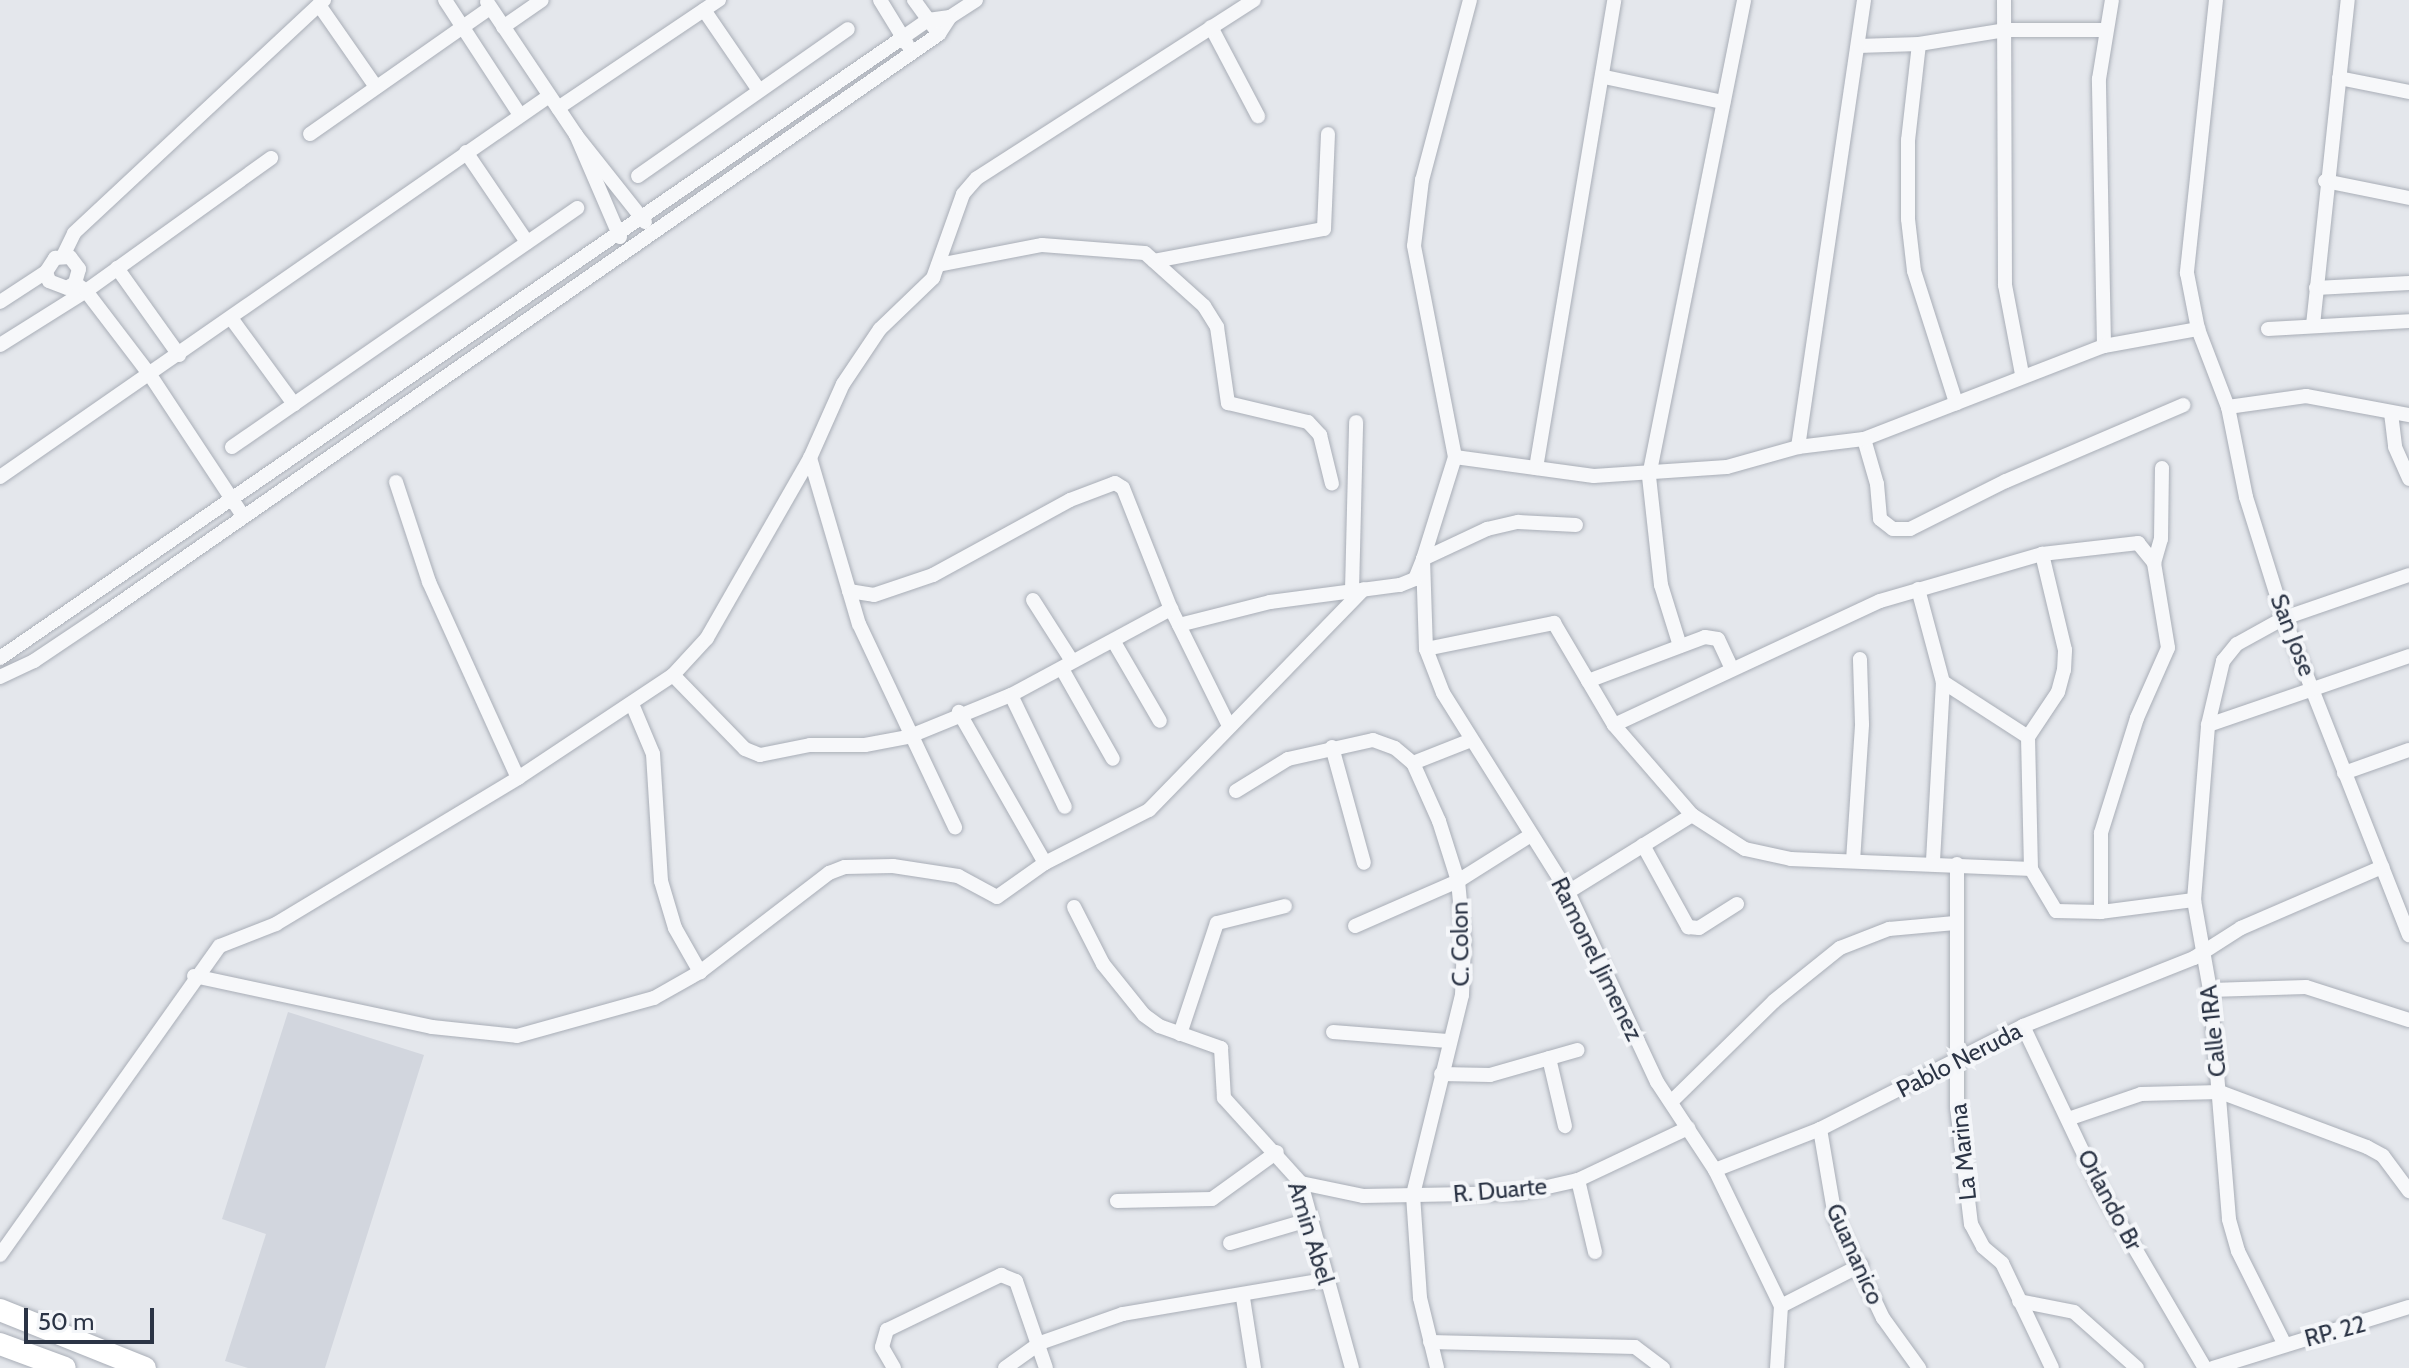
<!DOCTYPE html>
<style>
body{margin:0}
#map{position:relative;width:2409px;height:1368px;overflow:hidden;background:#e4e7ec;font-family:Cabin,sans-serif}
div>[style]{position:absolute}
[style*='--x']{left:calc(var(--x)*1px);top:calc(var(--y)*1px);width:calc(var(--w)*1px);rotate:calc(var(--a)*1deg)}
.built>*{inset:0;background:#d2d6de}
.roads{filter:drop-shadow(0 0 2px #a9aeb7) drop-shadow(0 0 2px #a9aeb7)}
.street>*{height:14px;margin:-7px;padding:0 7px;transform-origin:7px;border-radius:7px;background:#f7f8fa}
.primary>*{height:22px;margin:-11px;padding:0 11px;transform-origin:11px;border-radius:11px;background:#fff}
span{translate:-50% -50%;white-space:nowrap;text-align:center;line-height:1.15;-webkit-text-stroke:8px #f4f6f9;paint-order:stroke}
.street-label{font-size:24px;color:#2b3445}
.scale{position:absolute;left:24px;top:1308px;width:130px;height:36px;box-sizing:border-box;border:4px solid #2b3445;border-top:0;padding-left:10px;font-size:24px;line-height:28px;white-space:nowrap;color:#2b3445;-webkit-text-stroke:6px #f4f6f9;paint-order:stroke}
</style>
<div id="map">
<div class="built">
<i style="clip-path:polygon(288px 1012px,424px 1055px,325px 1368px,248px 1368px,225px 1361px,266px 1234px,222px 1219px)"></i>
</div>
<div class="roads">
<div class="street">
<i style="--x:445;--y:0;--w:137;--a:56.9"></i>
<i style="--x:880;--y:0;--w:52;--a:58.5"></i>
<i style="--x:914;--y:0;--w:34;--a:54"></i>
<i style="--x:1470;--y:0;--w:186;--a:104.9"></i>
<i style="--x:1422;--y:180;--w:66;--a:96.9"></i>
<i style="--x:1414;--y:246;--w:215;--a:79"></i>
<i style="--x:1455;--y:457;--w:107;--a:107.4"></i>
<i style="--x:1423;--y:559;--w:90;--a:88.1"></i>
<i style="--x:1426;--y:649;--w:47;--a:68.9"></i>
<i style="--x:1443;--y:693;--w:235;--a:57.9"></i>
<i style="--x:1568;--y:892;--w:210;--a:64.9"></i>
<i style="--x:1657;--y:1082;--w:105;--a:56.6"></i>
<i style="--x:1715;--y:1170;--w:151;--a:64.1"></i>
<i style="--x:1781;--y:1306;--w:62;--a:93.7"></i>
<i style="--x:2004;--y:0;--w:285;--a:89.8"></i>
<i style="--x:2005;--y:285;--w:91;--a:79.2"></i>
<i style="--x:2216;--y:0;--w:275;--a:96.1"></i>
<i style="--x:2187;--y:273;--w:57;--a:78.9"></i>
<i style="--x:2198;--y:329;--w:84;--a:69"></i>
<i style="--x:2228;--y:407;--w:92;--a:78.7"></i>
<i style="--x:2246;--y:497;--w:127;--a:72.6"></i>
<i style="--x:2284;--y:618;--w:341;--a:68.5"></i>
<i style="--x:487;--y:2;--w:160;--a:56.2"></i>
<i style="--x:319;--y:5;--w:100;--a:55.2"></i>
<i style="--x:704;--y:10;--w:96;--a:55.6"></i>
<i style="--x:950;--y:17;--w:31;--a:-33"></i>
<i style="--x:503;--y:27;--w:47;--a:-34.7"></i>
<i style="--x:1211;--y:27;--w:101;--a:62.2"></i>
<i style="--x:1919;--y:44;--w:97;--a:96.5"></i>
<i style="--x:1908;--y:140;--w:79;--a:90"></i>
<i style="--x:1908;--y:219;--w:52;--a:83.4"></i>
<i style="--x:1914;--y:271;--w:139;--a:72.3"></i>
<i style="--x:1858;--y:46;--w:61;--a:-1.9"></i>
<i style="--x:1919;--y:44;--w:87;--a:-9.2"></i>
<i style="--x:2005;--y:30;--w:101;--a:0"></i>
<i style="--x:1605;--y:77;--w:121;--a:12"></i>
<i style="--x:2339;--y:78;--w:71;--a:11.3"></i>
<i style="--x:558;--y:108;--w:194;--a:-33.9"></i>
<i style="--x:310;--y:134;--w:220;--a:-35"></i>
<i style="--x:466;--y:152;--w:109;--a:55.9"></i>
<i style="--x:638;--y:176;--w:256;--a:-35"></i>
<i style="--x:2325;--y:181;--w:86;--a:11.4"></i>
<i style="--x:620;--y:237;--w:111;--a:-113.3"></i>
<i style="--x:576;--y:135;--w:111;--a:51.6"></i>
<i style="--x:63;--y:256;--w:25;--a:-64"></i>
<i style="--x:74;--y:233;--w:342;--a:-43"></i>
<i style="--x:1154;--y:261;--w:173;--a:-10.7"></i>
<i style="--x:1324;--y:229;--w:95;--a:-87.6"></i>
<i style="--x:938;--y:265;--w:106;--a:-10.9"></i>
<i style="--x:1042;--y:245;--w:103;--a:4.4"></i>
<i style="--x:1145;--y:253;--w:79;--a:41.9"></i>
<i style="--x:1204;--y:306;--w:25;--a:58"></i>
<i style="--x:1217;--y:327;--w:77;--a:81.8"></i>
<i style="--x:1228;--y:403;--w:82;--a:13.4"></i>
<i style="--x:1308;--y:422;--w:18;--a:47"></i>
<i style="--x:1320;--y:435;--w:50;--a:76.2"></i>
<i style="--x:117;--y:268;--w:107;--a:54.5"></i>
<i style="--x:2316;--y:288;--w:93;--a:-3.1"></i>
<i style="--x:0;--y:302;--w:55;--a:-33.1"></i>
<i style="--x:46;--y:272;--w:17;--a:-57"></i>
<i style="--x:55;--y:258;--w:15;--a:-4"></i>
<i style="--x:70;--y:257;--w:15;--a:53"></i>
<i style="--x:79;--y:269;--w:15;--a:106"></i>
<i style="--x:75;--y:283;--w:9;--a:148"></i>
<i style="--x:67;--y:288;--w:19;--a:-159"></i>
<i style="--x:49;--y:281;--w:9;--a:-108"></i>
<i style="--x:231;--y:318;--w:107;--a:53.8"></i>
<i style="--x:2313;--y:325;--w:327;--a:-83.9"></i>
<i style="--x:2268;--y:329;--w:141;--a:-3.2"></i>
<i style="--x:0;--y:345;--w:102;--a:-32.1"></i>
<i style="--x:86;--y:291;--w:10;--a:-143"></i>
<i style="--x:2104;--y:346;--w:267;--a:-91.1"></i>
<i style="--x:2099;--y:79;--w:80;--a:-80.7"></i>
<i style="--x:2228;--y:407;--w:79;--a:-8"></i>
<i style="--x:2306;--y:396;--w:105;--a:10.5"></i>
<i style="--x:2391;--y:413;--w:34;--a:83"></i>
<i style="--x:2395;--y:447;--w:35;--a:66"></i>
<i style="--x:1864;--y:439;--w:47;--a:73.9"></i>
<i style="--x:1877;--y:484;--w:35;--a:85"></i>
<i style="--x:1880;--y:519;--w:16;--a:38"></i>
<i style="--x:1893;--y:529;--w:17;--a:0"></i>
<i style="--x:1910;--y:529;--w:107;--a:-26.6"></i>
<i style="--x:2006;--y:481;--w:193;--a:-23.2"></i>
<i style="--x:232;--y:447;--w:420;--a:-34.7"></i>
<i style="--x:1798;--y:447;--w:452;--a:-81.6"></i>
<i style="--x:1455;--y:457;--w:140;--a:7.8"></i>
<i style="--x:1594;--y:476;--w:133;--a:-3.9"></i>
<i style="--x:1727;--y:467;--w:74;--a:-15.7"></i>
<i style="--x:1798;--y:447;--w:66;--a:-6.9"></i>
<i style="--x:1864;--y:439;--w:257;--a:-21.2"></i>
<i style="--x:2104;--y:346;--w:96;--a:-10.3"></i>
<i style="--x:810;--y:458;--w:173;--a:73.6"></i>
<i style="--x:859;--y:624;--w:225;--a:64.7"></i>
<i style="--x:1536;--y:468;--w:474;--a:-80.5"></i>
<i style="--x:0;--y:477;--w:668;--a:-34.76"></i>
<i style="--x:396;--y:482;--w:105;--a:71.7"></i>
<i style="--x:429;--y:582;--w:215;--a:65.6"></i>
<i style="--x:243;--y:516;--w:169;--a:-123.4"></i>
<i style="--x:150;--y:375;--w:106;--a:-127.3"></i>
<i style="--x:86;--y:291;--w:228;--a:-35.7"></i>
<i style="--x:2154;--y:563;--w:25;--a:-74"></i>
<i style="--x:2161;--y:539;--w:71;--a:-89.2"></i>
<i style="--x:1918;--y:589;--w:96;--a:75"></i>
<i style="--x:1943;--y:682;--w:181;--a:93.2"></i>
<i style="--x:849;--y:591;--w:25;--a:9"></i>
<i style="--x:874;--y:595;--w:62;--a:-18.7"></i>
<i style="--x:933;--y:575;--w:156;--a:-28.7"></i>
<i style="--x:1070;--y:500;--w:48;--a:-20.7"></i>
<i style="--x:1115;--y:483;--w:9;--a:32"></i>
<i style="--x:1123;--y:488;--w:130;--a:68.4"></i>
<i style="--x:1171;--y:609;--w:131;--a:63.6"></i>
<i style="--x:1352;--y:591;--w:169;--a:-88.6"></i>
<i style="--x:1033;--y:600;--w:72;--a:57.4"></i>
<i style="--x:1179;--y:625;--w:94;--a:-14.2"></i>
<i style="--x:1270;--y:602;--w:131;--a:-7.5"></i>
<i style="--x:1400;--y:585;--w:16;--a:-22"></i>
<i style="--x:1415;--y:579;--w:22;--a:-68"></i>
<i style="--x:1423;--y:559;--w:71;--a:-25.1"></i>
<i style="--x:1487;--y:529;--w:32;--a:-13"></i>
<i style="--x:1518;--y:522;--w:58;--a:3"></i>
<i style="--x:1114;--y:642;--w:91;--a:59.8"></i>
<i style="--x:1680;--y:646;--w:64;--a:-107.3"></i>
<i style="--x:1661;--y:585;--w:110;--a:-96.3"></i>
<i style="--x:1649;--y:476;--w:485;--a:-78.7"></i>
<i style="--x:1426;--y:649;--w:131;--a:-11.5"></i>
<i style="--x:1554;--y:623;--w:118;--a:59.5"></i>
<i style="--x:1614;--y:725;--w:119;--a:49.1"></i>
<i style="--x:1692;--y:815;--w:63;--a:32.7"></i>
<i style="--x:1745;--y:849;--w:47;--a:12.3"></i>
<i style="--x:1791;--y:859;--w:240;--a:2.4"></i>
<i style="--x:0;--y:658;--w:1095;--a:-34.5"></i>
<i style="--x:902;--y:38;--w:32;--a:-35"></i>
<i style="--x:928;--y:20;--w:22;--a:-8"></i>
<i style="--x:950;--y:17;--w:20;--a:123"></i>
<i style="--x:939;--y:34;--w:1020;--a:145.22"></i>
<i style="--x:101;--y:616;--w:81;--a:146.1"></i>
<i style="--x:34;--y:661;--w:38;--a:155"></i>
<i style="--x:1062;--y:669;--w:103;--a:60.5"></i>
<i style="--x:673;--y:675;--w:103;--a:45.8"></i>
<i style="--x:745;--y:749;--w:16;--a:22"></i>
<i style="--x:760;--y:755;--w:51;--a:-11.3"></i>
<i style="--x:810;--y:745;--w:55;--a:0"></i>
<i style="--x:865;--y:745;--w:44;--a:-10.5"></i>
<i style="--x:908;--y:737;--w:111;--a:-22.2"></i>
<i style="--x:1011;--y:695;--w:182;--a:-28.3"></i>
<i style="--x:1588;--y:681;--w:125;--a:-20.6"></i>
<i style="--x:1705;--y:637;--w:13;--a:9"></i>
<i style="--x:1718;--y:639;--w:33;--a:65"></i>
<i style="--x:1943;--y:682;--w:101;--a:32.9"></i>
<i style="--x:2028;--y:737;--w:132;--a:88.7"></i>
<i style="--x:2031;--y:869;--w:49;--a:59.2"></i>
<i style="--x:2056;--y:911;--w:45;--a:1.3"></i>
<i style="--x:2101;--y:912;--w:94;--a:-7.4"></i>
<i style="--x:1011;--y:695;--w:124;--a:64.3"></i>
<i style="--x:632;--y:704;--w:54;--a:67.2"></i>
<i style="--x:653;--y:754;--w:127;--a:86.4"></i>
<i style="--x:661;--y:881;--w:49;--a:73.4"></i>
<i style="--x:675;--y:928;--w:51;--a:60.4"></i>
<i style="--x:700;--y:972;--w:163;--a:-37.5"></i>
<i style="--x:829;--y:873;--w:17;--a:-21"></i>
<i style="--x:845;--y:867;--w:48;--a:-1.2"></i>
<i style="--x:893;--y:866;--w:66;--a:8.7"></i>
<i style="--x:958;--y:876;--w:44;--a:28.3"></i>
<i style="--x:997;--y:897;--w:59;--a:-35.3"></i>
<i style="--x:1045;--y:863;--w:174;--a:-119.7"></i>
<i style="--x:1614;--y:725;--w:293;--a:-25"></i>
<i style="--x:1880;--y:601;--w:169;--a:-16.2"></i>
<i style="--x:2042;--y:554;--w:97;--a:-6.5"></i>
<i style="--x:2138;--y:543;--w:26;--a:51"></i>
<i style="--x:2154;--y:563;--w:86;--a:80.6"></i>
<i style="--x:2168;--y:648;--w:77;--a:113.9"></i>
<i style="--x:2137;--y:718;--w:121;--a:107.4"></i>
<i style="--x:2101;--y:833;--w:79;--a:90"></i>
<i style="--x:2208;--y:725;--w:66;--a:-76.8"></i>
<i style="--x:2223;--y:661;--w:22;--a:-51"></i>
<i style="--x:2237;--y:644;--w:54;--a:-29"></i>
<i style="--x:2284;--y:618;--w:132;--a:-19"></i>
<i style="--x:2028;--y:737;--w:54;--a:-56.3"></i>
<i style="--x:2058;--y:692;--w:23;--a:-75"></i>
<i style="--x:2064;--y:670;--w:20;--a:-87"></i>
<i style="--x:2065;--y:650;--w:99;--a:-103.5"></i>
<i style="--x:1332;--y:747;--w:120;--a:74.6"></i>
<i style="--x:1413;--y:763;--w:62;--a:-21.6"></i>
<i style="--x:2344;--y:773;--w:69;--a:-19.5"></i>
<i style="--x:1236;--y:791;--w:61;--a:-31.6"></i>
<i style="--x:1288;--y:759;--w:87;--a:-12.6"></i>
<i style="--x:1373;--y:740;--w:23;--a:20"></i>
<i style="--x:1395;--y:748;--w:23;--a:40"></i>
<i style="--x:1413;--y:763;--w:64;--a:65.9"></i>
<i style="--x:1439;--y:821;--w:63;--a:72.4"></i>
<i style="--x:1458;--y:881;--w:62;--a:84.5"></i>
<i style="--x:1464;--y:943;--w:52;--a:92.2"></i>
<i style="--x:1462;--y:995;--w:206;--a:103.8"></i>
<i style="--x:1413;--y:1195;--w:103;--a:86.1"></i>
<i style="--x:1420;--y:1298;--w:72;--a:76.3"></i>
<i style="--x:1643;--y:845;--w:94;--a:61.2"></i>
<i style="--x:1688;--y:927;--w:11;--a:5"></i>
<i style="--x:1699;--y:928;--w:45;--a:-32.3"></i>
<i style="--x:1853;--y:861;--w:137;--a:-86.2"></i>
<i style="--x:1862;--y:724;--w:65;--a:-91.8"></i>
<i style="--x:1045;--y:863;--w:117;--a:-27"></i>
<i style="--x:1149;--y:810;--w:308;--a:-45.8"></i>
<i style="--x:1957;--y:864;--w:243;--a:90"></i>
<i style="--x:1957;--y:1107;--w:118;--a:83.2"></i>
<i style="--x:1971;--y:1224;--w:26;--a:62"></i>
<i style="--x:1983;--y:1247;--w:25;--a:40"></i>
<i style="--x:2002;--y:1263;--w:116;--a:64.5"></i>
<i style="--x:1568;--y:892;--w:146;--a:-31.8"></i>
<i style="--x:1074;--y:907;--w:64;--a:63"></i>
<i style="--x:1103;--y:964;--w:65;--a:51.2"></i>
<i style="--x:1144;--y:1015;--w:19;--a:36"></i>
<i style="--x:1159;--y:1026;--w:66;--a:19.5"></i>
<i style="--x:1221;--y:1048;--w:50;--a:86.6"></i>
<i style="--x:1224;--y:1098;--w:115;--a:47.8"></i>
<i style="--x:1301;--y:1183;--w:192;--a:74.6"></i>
<i style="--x:1355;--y:926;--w:112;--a:-23.6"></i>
<i style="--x:1458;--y:881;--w:86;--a:-32.2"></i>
<i style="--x:194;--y:976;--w:243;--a:12.1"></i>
<i style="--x:432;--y:1027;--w:85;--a:6"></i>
<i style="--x:517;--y:1036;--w:142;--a:-15.5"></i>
<i style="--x:654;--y:998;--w:53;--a:-29.5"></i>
<i style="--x:2210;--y:990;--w:96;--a:-1.8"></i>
<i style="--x:2306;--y:987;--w:108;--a:17.8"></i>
<i style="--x:2023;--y:1026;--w:184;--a:64.6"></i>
<i style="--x:2102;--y:1192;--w:204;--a:59.7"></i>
<i style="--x:1333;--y:1032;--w:115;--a:4.5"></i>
<i style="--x:1180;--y:1034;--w:117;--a:-71.6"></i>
<i style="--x:1217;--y:923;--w:70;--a:-14"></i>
<i style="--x:1549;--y:1058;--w:70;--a:76.8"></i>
<i style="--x:1441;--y:1074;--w:49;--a:1.2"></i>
<i style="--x:1490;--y:1075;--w:91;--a:-15.9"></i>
<i style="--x:1671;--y:1102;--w:144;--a:-44.4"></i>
<i style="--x:1774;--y:1001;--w:85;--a:-38.8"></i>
<i style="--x:1840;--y:948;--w:53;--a:-21.2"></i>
<i style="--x:1889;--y:929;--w:66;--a:-5.2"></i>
<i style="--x:2068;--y:1119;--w:77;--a:-18.9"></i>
<i style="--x:2141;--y:1094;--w:79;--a:-1.5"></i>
<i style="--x:2220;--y:1092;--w:157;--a:20.5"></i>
<i style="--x:2367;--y:1147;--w:18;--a:29"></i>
<i style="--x:2383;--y:1156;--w:44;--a:53.4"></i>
<i style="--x:1820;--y:1129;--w:89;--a:80.3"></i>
<i style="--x:1835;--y:1217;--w:112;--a:64.6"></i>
<i style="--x:1883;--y:1318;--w:62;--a:54.2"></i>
<i style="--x:1715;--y:1170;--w:113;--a:-21.3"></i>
<i style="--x:1820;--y:1129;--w:228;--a:-26.9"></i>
<i style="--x:2023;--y:1026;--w:184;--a:-21.7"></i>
<i style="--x:2194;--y:958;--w:56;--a:-32.6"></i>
<i style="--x:2241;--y:928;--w:154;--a:-23.4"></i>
<i style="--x:1578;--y:1180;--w:74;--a:76.7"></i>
<i style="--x:1301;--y:1183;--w:63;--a:11.8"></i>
<i style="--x:1363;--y:1196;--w:158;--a:-1.1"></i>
<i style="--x:1521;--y:1193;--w:58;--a:-12.8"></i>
<i style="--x:1578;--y:1180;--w:122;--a:-25.3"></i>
<i style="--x:1117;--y:1201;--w:95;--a:-1.2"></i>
<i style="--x:1212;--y:1199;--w:80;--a:-35.9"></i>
<i style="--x:1230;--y:1243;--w:81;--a:-16.4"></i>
<i style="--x:0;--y:1255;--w:379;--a:-54.6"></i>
<i style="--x:220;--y:946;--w:60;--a:-21.4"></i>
<i style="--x:276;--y:924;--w:283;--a:-31.1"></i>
<i style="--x:518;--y:778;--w:186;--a:-33.6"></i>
<i style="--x:673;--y:675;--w:50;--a:-47.4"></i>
<i style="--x:707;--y:638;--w:207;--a:-60.2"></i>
<i style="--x:810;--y:458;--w:81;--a:-66"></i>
<i style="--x:843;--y:384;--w:66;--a:-56.1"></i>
<i style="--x:880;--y:329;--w:74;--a:-43.9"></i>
<i style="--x:933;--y:278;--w:89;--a:-70.3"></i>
<i style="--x:963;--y:194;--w:21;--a:-49"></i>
<i style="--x:977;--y:178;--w:329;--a:-32.7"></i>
<i style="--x:1243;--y:1298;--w:71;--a:81.1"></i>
<i style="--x:2019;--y:1301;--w:56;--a:11.3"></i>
<i style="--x:2074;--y:1312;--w:84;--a:41.6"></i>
<i style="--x:1781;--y:1306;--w:90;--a:-27.1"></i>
<i style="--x:1430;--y:1342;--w:205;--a:1.4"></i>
<i style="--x:1635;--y:1347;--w:35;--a:37"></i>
<i style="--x:2285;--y:1345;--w:105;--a:-116.6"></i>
<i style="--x:2238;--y:1251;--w:33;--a:-106"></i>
<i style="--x:2229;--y:1219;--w:230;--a:-94.7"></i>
<i style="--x:2210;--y:990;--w:91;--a:-100.1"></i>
<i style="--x:2194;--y:900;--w:176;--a:-85.4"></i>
<i style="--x:2208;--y:725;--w:213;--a:-18.9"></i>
<i style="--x:894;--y:1368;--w:24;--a:-120"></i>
<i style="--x:882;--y:1347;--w:18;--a:-74"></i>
<i style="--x:887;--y:1330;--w:127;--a:-25.8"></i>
<i style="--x:1001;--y:1275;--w:16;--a:22"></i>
<i style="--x:1016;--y:1281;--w:92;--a:71"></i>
<i style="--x:1005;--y:1368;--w:43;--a:-35.5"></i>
<i style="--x:1040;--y:1343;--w:88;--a:-19.3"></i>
<i style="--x:1123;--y:1314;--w:205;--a:-9.6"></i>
<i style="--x:2213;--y:1368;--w:205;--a:-17.3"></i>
</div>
<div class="primary">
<i style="--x:0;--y:1310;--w:156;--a:21.8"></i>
<i style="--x:0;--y:1344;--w:69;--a:20.3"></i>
</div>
</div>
<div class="street-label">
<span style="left:2293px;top:635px;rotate:69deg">San Jose</span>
<span style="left:1460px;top:944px;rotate:-91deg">C. Colon</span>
<span style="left:1597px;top:959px;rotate:64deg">Ramonel Jimenez</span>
<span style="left:2213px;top:1031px;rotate:-96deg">Calle 1RA</span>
<span style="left:1959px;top:1060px;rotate:-27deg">Pablo Neruda</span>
<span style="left:1963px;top:1152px;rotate:-96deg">La Marina</span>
<span style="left:1500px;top:1190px;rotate:-5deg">R. Duarte</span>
<span style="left:2110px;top:1200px;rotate:62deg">Orlando Br</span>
<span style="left:1311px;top:1233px;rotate:73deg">Amin Abel</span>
<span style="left:1855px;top:1254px;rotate:66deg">Guananico</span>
<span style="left:2335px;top:1331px;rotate:-15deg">RP. 22</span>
</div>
<div class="scale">50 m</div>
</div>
